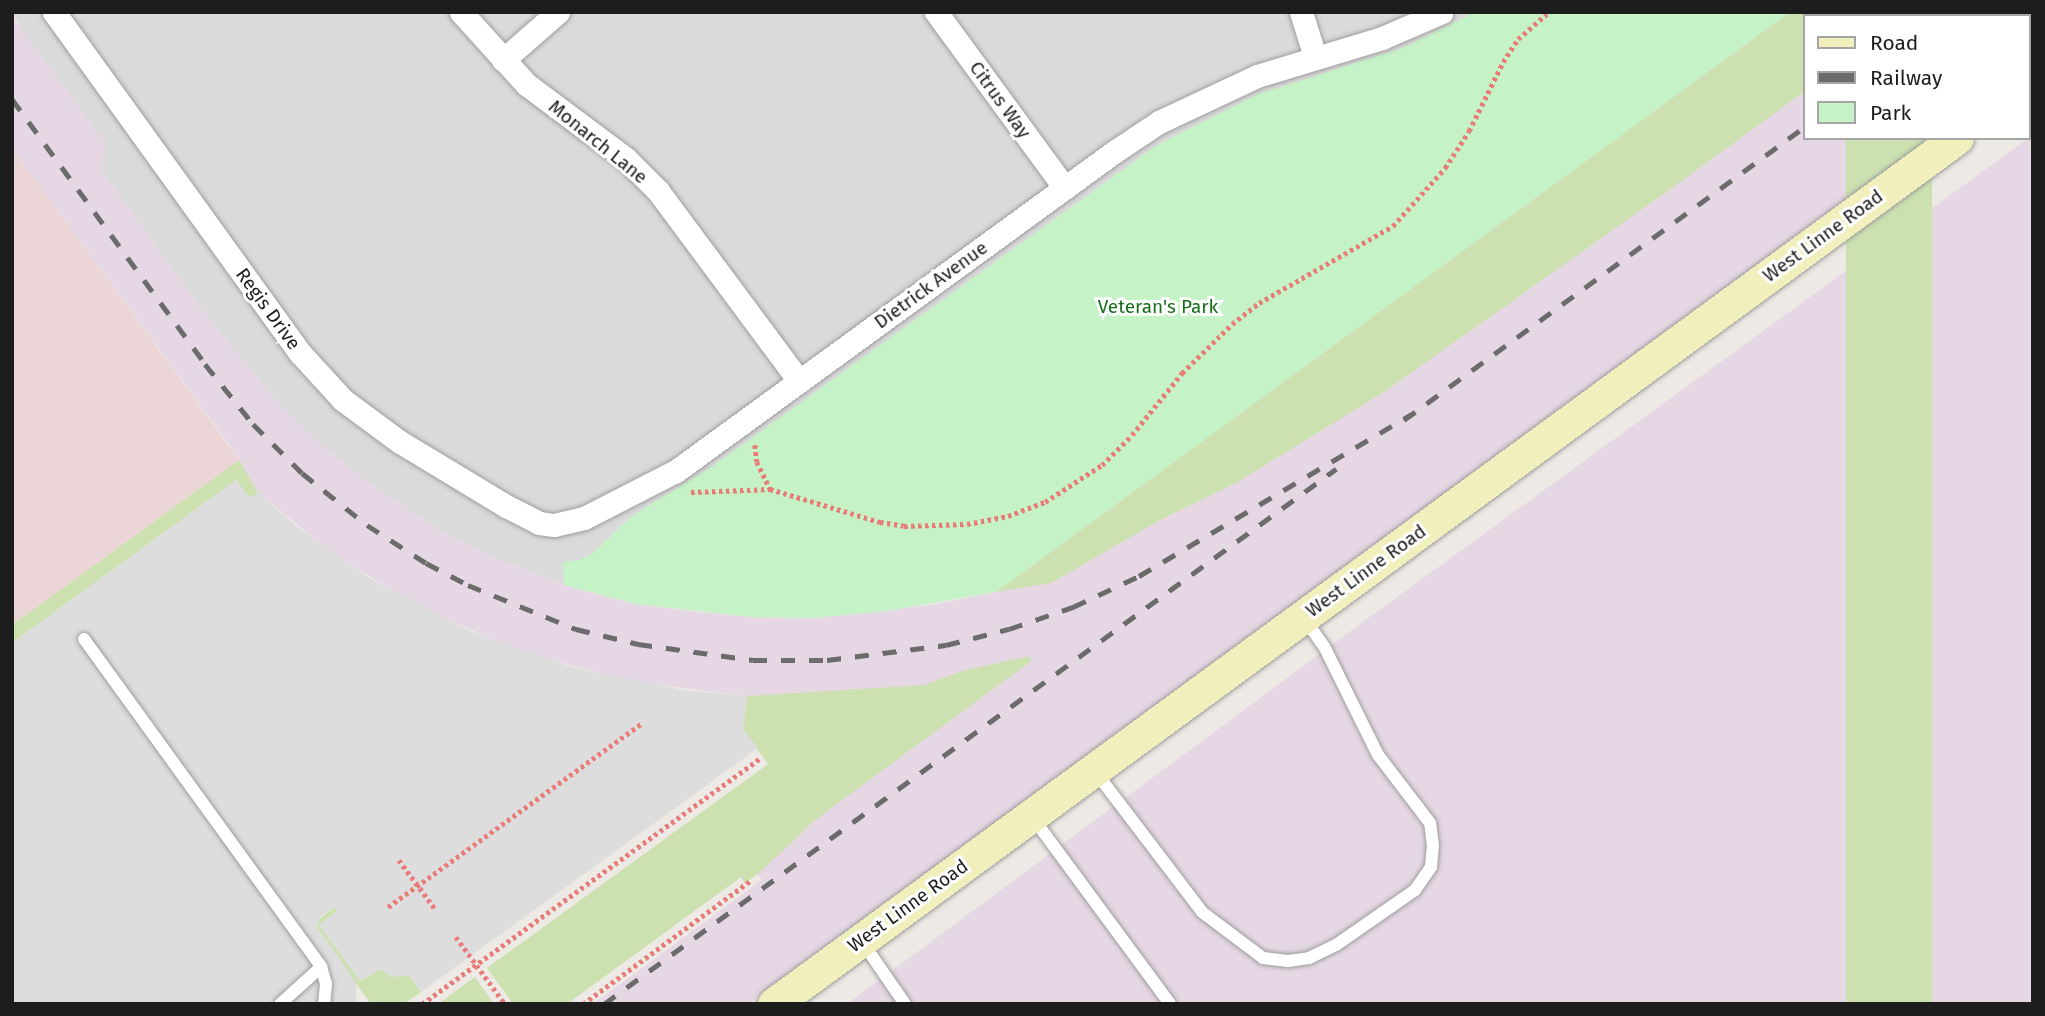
<!DOCTYPE html>
<style>
body{margin:0}
#map{position:relative;width:2045px;height:1016px;overflow:hidden;background:#ede9e4;font-family:"Fira Sans",sans-serif}
div>[style]{position:absolute}
[style*='--x']{left:calc(var(--x)*1px);top:calc(var(--y)*1px);width:calc(var(--w)*1px);rotate:calc(var(--a)*1deg)}
.residential>*{inset:0;background:#dbdada}
.commercial>*{inset:0;background:#ecd5d6}
.industrial>*{inset:0;background:#e5d7e4}
.grass>*{inset:0;background:#cce1af;transform-origin:0 0}
.park>*{inset:0;background:#c5f2c6}
.parking>*{inset:0;background:#ddd}
.path>*{height:4.5px;margin-top:-2.25px;transform-origin:0;background:repeating-linear-gradient(90deg,#e97c79 0 3.5px,transparent 0 7px)}
.roads{filter:drop-shadow(0 0 2px #9e9e9e) drop-shadow(0 0 2px #9e9e9e)}
.lane>*{height:12px;margin:-6px;padding:0 6px;transform-origin:6px;border-radius:6px;background:#fff}
.street>*{height:23px;margin:-11.5px;padding:0 11.5px;transform-origin:11.5px;border-radius:11.5px;background:#fff}
.secondary>*{height:33px;margin:-16.5px;padding:0 16.5px;transform-origin:16.5px;border-radius:16.5px;background:#f1f0bd}
.rail>*{height:5px;margin-top:-2.5px;transform-origin:0;background:repeating-linear-gradient(90deg,#6b6b6b 0 14px,transparent 0 28px)}
span{translate:-50% -50%;white-space:nowrap;text-align:center;line-height:1.15;-webkit-text-stroke:6px #fff;paint-order:stroke}
.street-label{font-size:19px;color:#1d1d1d}
.park-label{font-size:19px;color:#186e19}
.frame{position:absolute;inset:0;border:14px solid #1d1d1d;pointer-events:none}
.legend{position:absolute;left:1803px;top:14px;width:228px;height:126px;box-sizing:border-box;background:#fff;border:2px solid #a5a5a5;margin:0;padding:9px 12px;list-style:none;font-size:21px;color:#1d1d1d}
.legend li{display:flex;align-items:center;gap:14px;height:35px}
.legend b{width:35px;border:2px solid #a5a5a5}
</style>
<div id="map">
<div class="residential">
<i style="clip-path:polygon(12px 12px,1790px 12px,579px 590px,490px 556px,432px 525px,376px 488px,327px 450px,278px 403px,196px 302px,102px 171px)"></i>
</div>
<div class="commercial">
<i style="clip-path:polygon(12px 148px,239px 460px,12px 625px)"></i>
</div>
<div class="industrial">
<i style="clip-path:polygon(1790px 12px,2033px 12px,2033px 65px,2029px 16px,1805px 16px,1805px 138px,1932px 138px,748px 1004px,593px 1004px,762px 880px,758px 874px,769px 764px,743px 729px,746px 696px,629px 681px,522px 652px,417px 606px,328px 550px,258px 492px,233px 450px,12px 148px,12px 16px,106px 144px,102px 171px,196px 302px,278px 403px,327px 450px,376px 488px,432px 525px,490px 556px,579px 590px,637px 604px,690px 611px,751px 617px,815px 618px,937px 604px,996px 592px)"></i>
<i style="clip-path:polygon(2033px 135px,2033px 1004px,847px 1004px,1360px 624px)"></i>
</div>
<div class="grass">
<i style="clip-path:polygon(1790px 12px,1914px 12px,1909px 16px,1805px 16px,1805px 91px,1665px 193px,1384px 392px,1236px 483px,1162px 519px,1051px 583px,996px 592px)"></i>
<i style="clip-path:polygon(2018px 12px,2033px 12px,2033px 65px,2029px 67px,2029px 16px,2013px 16px)"></i>
<i style="left:1846px;top:138px;width:86px;height:1469px"></i>
<i style="clip-path:polygon(239px 460px,258px 492px,253px 497px,247px 495px,236px 480px,12px 643px,12px 625px)"></i>
<i style="clip-path:polygon(1025px 657px,1031px 657px,1030px 662px,815px 820px,758px 874px,745px 883px,741px 877px,567px 1004px,513px 1004px,487px 968px,768px 764px,743px 729px,747px 696px,925px 685px,962px 671px)"></i>
<i style="clip-path:polygon(333px 908px,337px 908px,336px 912px,320px 924px,360px 981px,381px 969px,390px 977px,409px 975px,421px 992px,404px 1004px,371px 1004px,318px 932px,317px 921px)"></i>
<i style="clip-path:polygon(475px 977px,494px 1004px,438px 1004px)"></i>
</div>
<div class="park">
<i style="clip-path:polygon(1476px 12px,1790px 12px,996px 592px,887px 611px,815px 618px,751px 617px,637px 604px,564px 585px,563px 562px,579px 560px,593px 553px,632px 516px,713px 466px,1157px 145px,1258px 94px,1403px 48px)"></i>
</div>
<div class="parking">
<i style="clip-path:polygon(236px 480px,247px 495px,253px 497px,258px 492px,295px 525px,371px 579px,470px 631px,574px 668px,683px 690px,747px 696px,743px 729px,758px 748px,421px 992px,409px 975px,390px 977px,381px 969px,360px 981px,319px 925px,336px 912px,337px 909px,333px 908px,320px 917px,317px 927px,356px 982px,356px 1004px,12px 1004px,12px 643px)"></i>
</div>
<div class="path">
<i style="--x:755;--y:445;--w:17;--a:83"></i>
<i style="--x:757;--y:462;--w:30;--a:64"></i>
<i style="--x:691;--y:492;--w:79;--a:-2.2"></i>
<i style="--x:770;--y:489;--w:115;--a:16.7"></i>
<i style="--x:880;--y:522;--w:24;--a:9"></i>
<i style="--x:904;--y:526;--w:63;--a:-1.8"></i>
<i style="--x:967;--y:524;--w:42;--a:-11"></i>
<i style="--x:1008;--y:516;--w:40;--a:-21"></i>
<i style="--x:1045;--y:502;--w:68;--a:-33"></i>
<i style="--x:1102;--y:465;--w:42;--a:-45"></i>
<i style="--x:1132;--y:435;--w:80;--a:-51.1"></i>
<i style="--x:1182;--y:373;--w:70;--a:-44.4"></i>
<i style="--x:1232;--y:324;--w:34;--a:-38"></i>
<i style="--x:1259;--y:303;--w:155;--a:-29.9"></i>
<i style="--x:1393;--y:226;--w:78;--a:-48.1"></i>
<i style="--x:1445;--y:168;--w:44;--a:-57"></i>
<i style="--x:1469;--y:131;--w:77;--a:-63.8"></i>
<i style="--x:1503;--y:62;--w:27;--a:-57"></i>
<i style="--x:1518;--y:39;--w:41;--a:-41.1"></i>
<i style="--x:399;--y:860;--w:62;--a:53.5"></i>
<i style="--x:388;--y:907;--w:312;--a:-35.9"></i>
<i style="--x:456;--y:937;--w:83;--a:53.8"></i>
<i style="--x:206;--y:1003;--w:1;--a:45"></i>
<i style="--x:422;--y:1004;--w:417;--a:-36"></i>
<i style="--x:583;--y:1004;--w:209;--a:-36.4"></i>
</div>
<div class="roads">
<div class="lane">
<i style="--x:84;--y:639;--w:405;--a:54.1"></i>
<i style="--x:321;--y:967;--w:55;--a:137.9"></i>
<i style="--x:1094;--y:770;--w:178;--a:52.7"></i>
<i style="--x:1202;--y:912;--w:76;--a:37"></i>
<i style="--x:1263;--y:958;--w:25;--a:7"></i>
<i style="--x:1288;--y:961;--w:21;--a:-8"></i>
<i style="--x:1309;--y:958;--w:30;--a:-26"></i>
<i style="--x:1336;--y:945;--w:96;--a:-34.8"></i>
<i style="--x:1415;--y:890;--w:28;--a:-55"></i>
<i style="--x:1431;--y:867;--w:21;--a:-85"></i>
<i style="--x:1433;--y:846;--w:23;--a:-97"></i>
<i style="--x:1430;--y:823;--w:86;--a:-127.4"></i>
<i style="--x:1378;--y:755;--w:119;--a:-116.4"></i>
<i style="--x:1325;--y:648;--w:37;--a:-125"></i>
<i style="--x:1033;--y:818;--w:231;--a:53.6"></i>
<i style="--x:861;--y:940;--w:78;--a:55.5"></i>
<i style="--x:321;--y:967;--w:17;--a:73"></i>
<i style="--x:326;--y:983;--w:21;--a:95"></i>
</div>
<div class="street">
<i style="--x:54;--y:12;--w:420;--a:54.2"></i>
<i style="--x:300;--y:353;--w:64;--a:47.5"></i>
<i style="--x:343;--y:400;--w:71;--a:36.4"></i>
<i style="--x:400;--y:442;--w:124;--a:31.1"></i>
<i style="--x:506;--y:506;--w:37;--a:27"></i>
<i style="--x:539;--y:523;--w:15;--a:8"></i>
<i style="--x:554;--y:525;--w:31;--a:-13"></i>
<i style="--x:584;--y:518;--w:103;--a:-27.1"></i>
<i style="--x:676;--y:471;--w:542;--a:-36.07"></i>
<i style="--x:1114;--y:152;--w:54;--a:-33.7"></i>
<i style="--x:1159;--y:122;--w:108;--a:-25.1"></i>
<i style="--x:1257;--y:76;--w:131;--a:-16.9"></i>
<i style="--x:1382;--y:38;--w:65;--a:-23.4"></i>
<i style="--x:461;--y:12;--w:97;--a:47.9"></i>
<i style="--x:526;--y:84;--w:124;--a:36.8"></i>
<i style="--x:625;--y:158;--w:47;--a:45"></i>
<i style="--x:658;--y:191;--w:237;--a:53.4"></i>
<i style="--x:936;--y:12;--w:218;--a:53.8"></i>
<i style="--x:1301;--y:12;--w:47;--a:72.7"></i>
<i style="--x:503;--y:60;--w:73;--a:-41.1"></i>
</div>
<div class="secondary">
<i style="--x:2029;--y:86;--w:5;--a:-37"></i>
<i style="--x:774;--y:1004;--w:1466;--a:-36.21"></i>
</div>
</div>
<div class="rail">
<i style="--x:1958;--y:16;--w:6;--a:-39"></i>
<i style="--x:12;--y:99;--w:328;--a:53.9"></i>
<i style="--x:205;--y:364;--w:77;--a:51.3"></i>
<i style="--x:253;--y:424;--w:69;--a:45"></i>
<i style="--x:302;--y:473;--w:83;--a:38.7"></i>
<i style="--x:367;--y:525;--w:70;--a:32.8"></i>
<i style="--x:426;--y:563;--w:47;--a:27.6"></i>
<i style="--x:468;--y:585;--w:117;--a:22.2"></i>
<i style="--x:576;--y:629;--w:64;--a:13.6"></i>
<i style="--x:638;--y:644;--w:116;--a:7.9"></i>
<i style="--x:753;--y:660;--w:74;--a:0"></i>
<i style="--x:827;--y:660;--w:120;--a:-7.2"></i>
<i style="--x:946;--y:645;--w:65;--a:-14.3"></i>
<i style="--x:1009;--y:629;--w:68;--a:-19"></i>
<i style="--x:1073;--y:607;--w:73;--a:-25.2"></i>
<i style="--x:1139;--y:576;--w:317;--a:-30.7"></i>
<i style="--x:1404;--y:420;--w:497;--a:-36.2"></i>
<i style="--x:604;--y:1004;--w:907;--a:-36.16"></i>
</div>
<div class="street-label">
<span style="left:1000px;top:100px;rotate:54deg">Citrus Way</span>
<span style="left:598px;top:142px;rotate:39deg">Monarch Lane</span>
<span style="left:1823px;top:236px;rotate:-36deg">West Linne Road</span>
<span style="left:931px;top:285px;rotate:-36deg">Dietrick Avenue</span>
<span style="left:268px;top:309px;rotate:54deg">Regis Drive</span>
<span style="left:1366px;top:571px;rotate:-36deg">West Linne Road</span>
<span style="left:908px;top:906px;rotate:-36deg">West Linne Road</span>
</div>
<div class="park-label">
<span style="left:1158px;top:307px">Veteran's Park</span>
</div>
<div class="frame"></div>
<ul class="legend">
<li><b style="height:9px;background:#f1f0bd"></b>Road</li>
<li><b style="height:9px;background:#6b6b6b"></b>Railway</li>
<li><b style="height:19px;background:#c5f2c6"></b>Park</li>
</ul>
</div>
